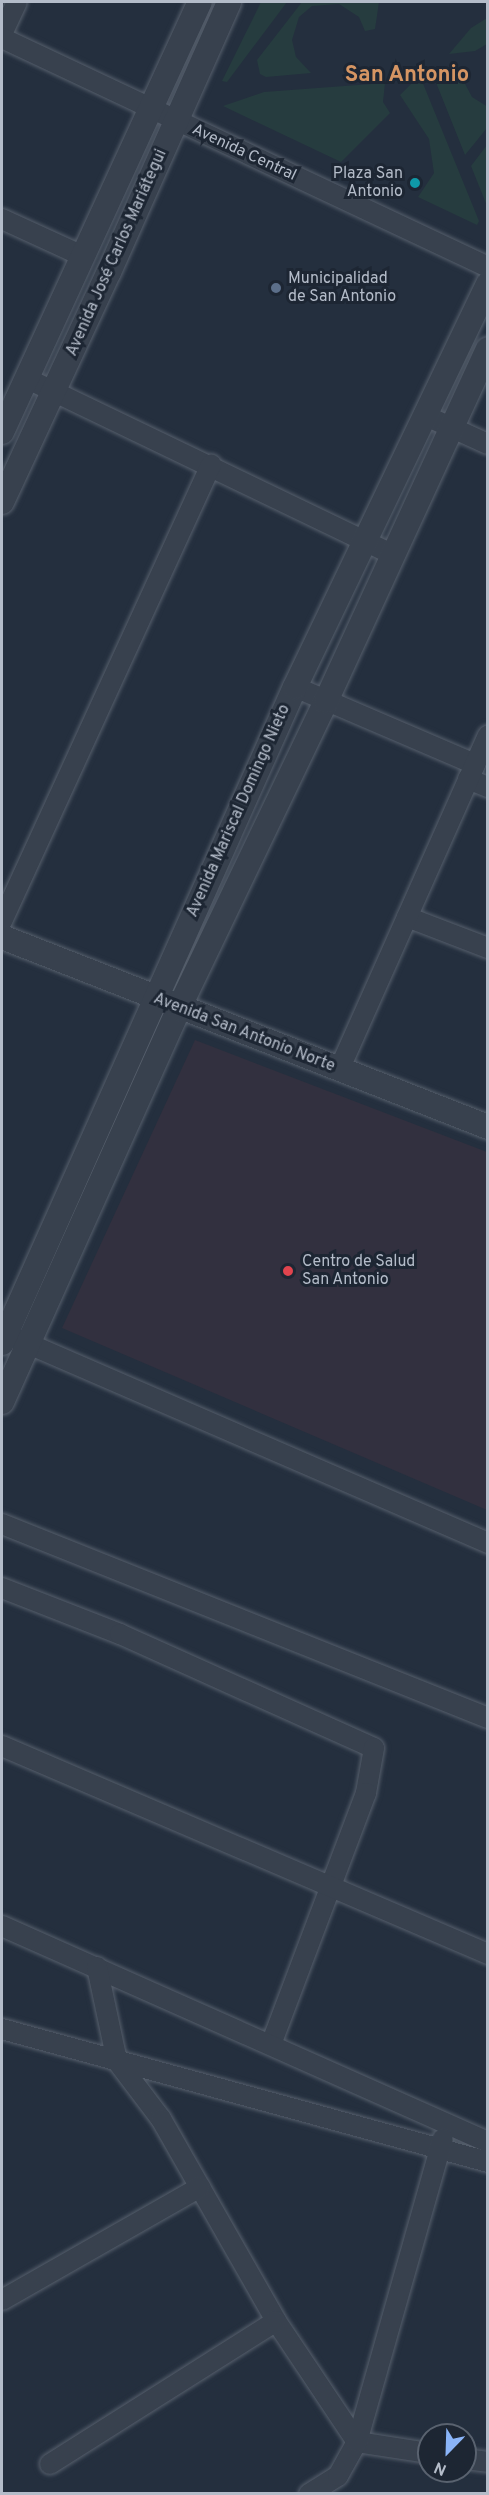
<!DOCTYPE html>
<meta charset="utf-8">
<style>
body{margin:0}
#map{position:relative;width:489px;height:2495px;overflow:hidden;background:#242f3e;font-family:Overpass,sans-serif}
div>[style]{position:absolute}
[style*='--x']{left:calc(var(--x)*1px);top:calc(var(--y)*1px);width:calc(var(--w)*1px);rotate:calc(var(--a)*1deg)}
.medical>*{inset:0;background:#32303f}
.green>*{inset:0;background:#263c3f}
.roads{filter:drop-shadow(0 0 2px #565f6c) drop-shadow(0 0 2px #565f6c)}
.minor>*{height:20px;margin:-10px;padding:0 10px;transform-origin:10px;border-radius:10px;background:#38414e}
.tertiary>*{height:24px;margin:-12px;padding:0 12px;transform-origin:12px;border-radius:12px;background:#38414e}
.dots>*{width:16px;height:16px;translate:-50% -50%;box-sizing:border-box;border:3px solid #1d2633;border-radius:50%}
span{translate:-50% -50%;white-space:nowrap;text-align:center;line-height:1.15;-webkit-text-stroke:6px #1d2633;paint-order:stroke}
.street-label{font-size:16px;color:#b4bcc9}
.poi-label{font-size:16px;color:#b4bcc9}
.right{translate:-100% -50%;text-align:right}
.left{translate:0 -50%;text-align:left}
.district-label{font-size:22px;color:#d59563;font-weight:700}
.frame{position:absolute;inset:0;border:3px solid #b4bcc9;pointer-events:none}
.north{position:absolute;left:417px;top:2423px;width:60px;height:60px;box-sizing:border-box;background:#1d2633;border:2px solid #59626f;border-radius:50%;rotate:203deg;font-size:16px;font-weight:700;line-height:24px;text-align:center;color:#b4bcc9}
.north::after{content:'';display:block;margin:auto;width:21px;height:27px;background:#8ab4f8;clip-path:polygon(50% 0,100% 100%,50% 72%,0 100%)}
</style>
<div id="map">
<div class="medical">
<i style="clip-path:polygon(195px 1040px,487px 1152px,487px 1510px,62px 1328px)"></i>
</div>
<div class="green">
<i style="clip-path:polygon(261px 2px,287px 2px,227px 82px,222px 81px)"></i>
<i style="clip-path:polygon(302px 2px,379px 2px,375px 29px,365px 31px,359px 17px,339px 4px,312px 6px,299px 17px,292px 40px,296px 57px,311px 73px,266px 77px,260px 74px,257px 60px)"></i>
<i style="clip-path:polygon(487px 18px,487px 44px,475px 51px,449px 54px,471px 28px)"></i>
<i style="clip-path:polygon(462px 78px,472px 97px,488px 107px,487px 128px,465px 155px,435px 80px)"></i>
<i style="clip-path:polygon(422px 81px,479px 221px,477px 225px,418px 197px,434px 173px,429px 139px,400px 95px,411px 84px)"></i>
<i style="clip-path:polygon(385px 83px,383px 102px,390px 113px,341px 162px,223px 106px,264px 92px)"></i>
<i style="clip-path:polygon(487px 145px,487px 206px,471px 166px)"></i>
</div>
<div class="roads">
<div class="minor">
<i style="--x:2;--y:34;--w:35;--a:-65"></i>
<i style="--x:2;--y:38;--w:537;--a:25.23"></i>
<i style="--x:2;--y:219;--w:89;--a:24.6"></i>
<i style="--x:28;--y:379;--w:405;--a:25.7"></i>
<i style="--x:424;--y:415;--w:70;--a:24.4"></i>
<i style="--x:295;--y:687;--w:196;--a:23.2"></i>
<i style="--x:468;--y:779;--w:22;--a:22"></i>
<i style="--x:407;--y:917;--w:87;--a:20.9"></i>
<i style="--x:2;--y:921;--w:502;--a:-65.38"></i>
<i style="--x:339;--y:1070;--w:366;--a:-66"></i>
<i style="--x:15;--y:1338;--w:516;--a:23.43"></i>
<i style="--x:2;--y:1524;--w:523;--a:21.76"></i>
<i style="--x:2;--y:1588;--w:127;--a:21.3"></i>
<i style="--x:120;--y:1634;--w:278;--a:24.2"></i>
<i style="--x:374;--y:1748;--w:46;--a:100.1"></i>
<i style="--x:366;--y:1793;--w:268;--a:110.7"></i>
<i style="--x:2;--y:1746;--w:529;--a:23.17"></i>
<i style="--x:2;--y:1926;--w:532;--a:23.96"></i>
<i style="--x:97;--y:1967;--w:96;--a:78"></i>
<i style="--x:117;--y:2061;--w:73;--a:52.8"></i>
<i style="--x:161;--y:2119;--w:232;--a:60.3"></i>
<i style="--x:276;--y:2321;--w:146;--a:56.2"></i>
<i style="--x:357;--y:2442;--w:73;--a:8.7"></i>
<i style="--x:2;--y:2029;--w:504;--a:15.3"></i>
<i style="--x:2;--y:2300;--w:228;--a:-29.7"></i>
<i style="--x:465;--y:2459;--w:23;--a:7"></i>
<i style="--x:50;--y:2464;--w:267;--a:-32.3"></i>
<i style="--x:309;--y:2494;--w:34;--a:-32"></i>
<i style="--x:338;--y:2476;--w:39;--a:-61"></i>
<i style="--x:357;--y:2442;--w:315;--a:-74.2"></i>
</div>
<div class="tertiary">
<i style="--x:2;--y:432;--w:473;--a:-65.3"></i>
<i style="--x:2;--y:502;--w:254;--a:-65.1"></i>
<i style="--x:109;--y:272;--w:295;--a:-66"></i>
<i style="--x:2;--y:937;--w:522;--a:21.35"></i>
<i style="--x:2;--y:1343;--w:718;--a:-65.93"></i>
<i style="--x:295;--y:687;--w:447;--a:-64.4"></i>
<i style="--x:2;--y:1402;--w:432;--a:-65.8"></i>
<i style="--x:179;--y:1008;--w:340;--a:-64.4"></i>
<i style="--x:326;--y:701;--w:387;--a:-65.3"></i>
</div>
</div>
<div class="dots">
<i style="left:415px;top:183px;background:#0f9aa8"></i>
<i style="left:276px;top:288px;background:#5c6f8a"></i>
<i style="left:288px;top:1271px;background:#e0444e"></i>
</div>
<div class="street-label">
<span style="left:244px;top:153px;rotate:25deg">Avenida Central</span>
<span style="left:117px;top:253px;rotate:-66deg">Avenida José Carlos Mariátegui</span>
<span style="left:239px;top:811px;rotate:-66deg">Avenida Mariscal Domingo Nieto</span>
<span style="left:244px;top:1033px;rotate:21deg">Avenida San Antonio Norte</span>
</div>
<div class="poi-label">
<span class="right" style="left:403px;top:183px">Plaza San<br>Antonio</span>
<span class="left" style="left:288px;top:288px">Municipalidad<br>de San Antonio</span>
<span class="left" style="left:302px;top:1271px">Centro de Salud<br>San Antonio</span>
</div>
<div class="district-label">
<span style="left:407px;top:76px">San Antonio</span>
</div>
<div class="frame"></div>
<div class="north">N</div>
</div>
